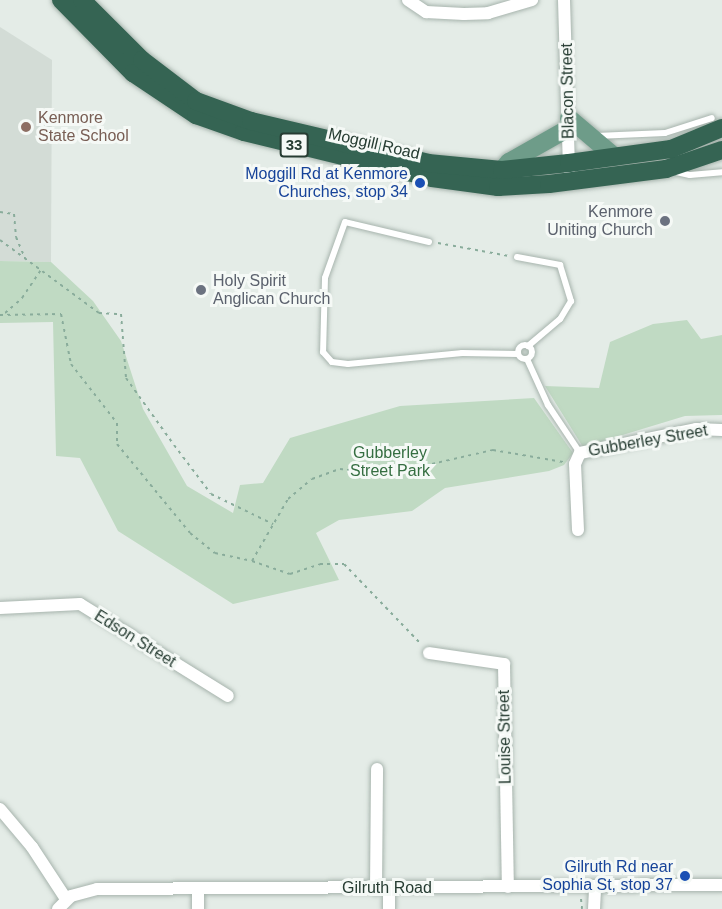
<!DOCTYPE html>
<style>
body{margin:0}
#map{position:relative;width:722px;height:909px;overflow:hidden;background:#e4ece7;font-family:Helvetica,sans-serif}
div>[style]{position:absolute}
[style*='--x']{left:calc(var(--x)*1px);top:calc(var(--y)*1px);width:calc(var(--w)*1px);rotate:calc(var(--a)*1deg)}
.built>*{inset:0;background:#d3dcd6}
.green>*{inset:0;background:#c0dac3}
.path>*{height:2px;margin-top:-1px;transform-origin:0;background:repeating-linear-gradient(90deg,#89ac9b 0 3px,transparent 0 7.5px)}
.roads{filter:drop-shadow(0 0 2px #a7b4ad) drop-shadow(0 0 2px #a7b4ad)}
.lane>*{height:6px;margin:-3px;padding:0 3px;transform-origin:3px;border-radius:3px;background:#fff}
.lane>.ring{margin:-3px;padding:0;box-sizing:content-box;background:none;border:6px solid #fff;border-radius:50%}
.street>*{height:12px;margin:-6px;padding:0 6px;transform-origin:6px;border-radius:6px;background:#fff}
.primary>*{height:18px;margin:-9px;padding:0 9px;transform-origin:9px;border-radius:9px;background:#6e9c89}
.highway>*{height:18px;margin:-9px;padding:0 9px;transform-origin:9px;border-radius:9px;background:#356453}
.dots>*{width:16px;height:16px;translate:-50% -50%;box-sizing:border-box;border:3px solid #f5f9f6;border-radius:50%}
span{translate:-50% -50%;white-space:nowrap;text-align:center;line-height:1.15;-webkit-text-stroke:6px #f5f9f6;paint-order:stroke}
.shield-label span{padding:2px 4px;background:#f5f9f6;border:2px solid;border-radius:4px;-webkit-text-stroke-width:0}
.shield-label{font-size:15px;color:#263c32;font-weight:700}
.street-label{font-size:16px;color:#263c32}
.education-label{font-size:16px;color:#785e54}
.left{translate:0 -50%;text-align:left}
.transit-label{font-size:16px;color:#164399}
.right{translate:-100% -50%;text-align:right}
.worship-label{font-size:16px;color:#5b616d}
.park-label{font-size:16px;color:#356e41}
</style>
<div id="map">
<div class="built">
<i style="clip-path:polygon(0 27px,52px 60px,51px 262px,0 261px)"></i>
</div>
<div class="green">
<i style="clip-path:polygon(0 261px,51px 262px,93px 301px,121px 341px,143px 409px,187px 486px,233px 513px,240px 485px,263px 483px,290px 438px,400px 406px,534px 398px,573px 453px,564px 465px,549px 471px,445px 488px,412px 511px,339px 520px,316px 533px,339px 580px,233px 604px,118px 531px,80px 458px,56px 456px,53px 322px,0 323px)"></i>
<i style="clip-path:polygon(687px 320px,701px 339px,722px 335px,722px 415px,685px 416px,583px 447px,545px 386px,599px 388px,610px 342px,653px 324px)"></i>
</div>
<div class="path">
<i style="--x:0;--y:212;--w:14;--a:8"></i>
<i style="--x:14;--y:214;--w:23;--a:85"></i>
<i style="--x:16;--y:237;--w:23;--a:67"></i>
<i style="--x:0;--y:240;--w:123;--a:36.4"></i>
<i style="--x:99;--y:313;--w:22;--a:3"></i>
<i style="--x:121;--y:314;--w:64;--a:85.5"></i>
<i style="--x:126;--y:378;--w:82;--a:54.4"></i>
<i style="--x:174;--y:445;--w:61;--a:52.9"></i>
<i style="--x:211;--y:494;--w:69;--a:25.8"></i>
<i style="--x:438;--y:243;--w:72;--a:10.4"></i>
<i style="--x:5;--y:313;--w:23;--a:-41"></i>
<i style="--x:22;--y:298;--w:34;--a:-56"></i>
<i style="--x:0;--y:315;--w:61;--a:-0.9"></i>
<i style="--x:61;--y:314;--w:51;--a:78.7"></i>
<i style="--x:71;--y:364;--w:75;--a:52.1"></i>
<i style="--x:117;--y:423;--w:21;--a:90"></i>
<i style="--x:117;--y:444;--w:115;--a:50.6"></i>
<i style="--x:190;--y:533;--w:32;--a:39"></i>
<i style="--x:215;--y:553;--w:38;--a:12"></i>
<i style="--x:252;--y:561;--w:72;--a:-59.9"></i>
<i style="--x:288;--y:499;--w:31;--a:-40"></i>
<i style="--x:312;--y:479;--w:30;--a:-20"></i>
<i style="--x:340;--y:469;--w:48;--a:5.9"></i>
<i style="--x:388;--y:474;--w:108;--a:-12.9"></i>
<i style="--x:493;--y:450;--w:71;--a:9.7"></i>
<i style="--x:252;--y:561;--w:40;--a:18.9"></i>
<i style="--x:290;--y:574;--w:32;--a:-18"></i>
<i style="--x:320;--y:564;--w:24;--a:0"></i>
<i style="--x:344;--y:564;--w:111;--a:46.1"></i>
<i style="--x:581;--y:899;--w:10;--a:84"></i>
</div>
<div class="roads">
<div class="lane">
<i style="--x:596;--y:136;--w:69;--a:-2.5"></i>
<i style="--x:665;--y:133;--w:49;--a:-17.7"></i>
<i style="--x:672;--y:171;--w:18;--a:13"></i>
<i style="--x:690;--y:175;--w:32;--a:-5"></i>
<i style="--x:429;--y:242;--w:86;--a:-166.6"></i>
<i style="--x:345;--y:222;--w:59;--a:109.7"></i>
<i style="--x:325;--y:278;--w:74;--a:91.5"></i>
<i style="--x:323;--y:352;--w:13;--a:48"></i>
<i style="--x:332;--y:362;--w:16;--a:7"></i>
<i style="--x:348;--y:364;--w:115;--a:-5.5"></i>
<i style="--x:462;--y:353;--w:56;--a:1"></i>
<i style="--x:517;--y:257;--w:44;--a:10.5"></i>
<i style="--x:560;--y:265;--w:38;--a:73"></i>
<i style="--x:571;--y:301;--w:21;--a:121"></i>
<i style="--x:560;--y:319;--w:42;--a:139.8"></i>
<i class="ring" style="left:518px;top:345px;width:8px;height:8px"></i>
<i style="--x:527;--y:359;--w:51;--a:65.5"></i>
<i style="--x:548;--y:405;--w:58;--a:56.3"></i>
</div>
<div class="street">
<i style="--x:408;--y:0;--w:22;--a:34"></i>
<i style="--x:426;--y:12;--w:38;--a:3"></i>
<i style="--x:464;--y:14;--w:24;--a:-2"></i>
<i style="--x:488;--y:13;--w:46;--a:-16.5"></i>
<i style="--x:564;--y:0;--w:170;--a:88.3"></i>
<i style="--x:578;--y:530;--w:66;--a:-92.6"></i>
<i style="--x:575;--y:464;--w:12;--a:-66"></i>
<i style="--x:580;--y:453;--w:118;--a:-11.7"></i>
<i style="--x:696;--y:429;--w:26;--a:2"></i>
<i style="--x:0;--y:608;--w:80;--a:-2.9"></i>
<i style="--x:80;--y:604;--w:174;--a:31.9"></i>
<i style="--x:429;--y:653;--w:76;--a:8.3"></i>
<i style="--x:504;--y:664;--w:223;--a:89"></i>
<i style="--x:0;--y:809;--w:50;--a:49.9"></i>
<i style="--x:32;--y:847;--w:62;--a:56.8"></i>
<i style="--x:198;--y:888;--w:21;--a:90"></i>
<i style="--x:376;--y:889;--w:120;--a:-89.5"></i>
<i style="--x:389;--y:889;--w:20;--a:90"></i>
<i style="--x:58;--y:909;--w:18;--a:-45"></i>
<i style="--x:71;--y:896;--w:27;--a:-15"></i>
<i style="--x:97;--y:889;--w:625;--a:-0.37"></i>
<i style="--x:594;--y:909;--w:22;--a:-87"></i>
</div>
<div class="primary">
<i style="--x:569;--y:118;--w:60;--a:40.3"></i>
<i style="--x:502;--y:170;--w:11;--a:-49"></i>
<i style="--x:509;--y:162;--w:69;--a:-29.5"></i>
</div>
<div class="highway">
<i style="--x:61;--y:0;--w:103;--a:45.4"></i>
<i style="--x:133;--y:73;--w:76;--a:33.7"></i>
<i style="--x:196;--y:115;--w:51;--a:19.5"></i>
<i style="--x:244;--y:132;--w:194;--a:13.7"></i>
<i style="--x:432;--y:178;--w:67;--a:7.8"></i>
<i style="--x:498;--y:187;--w:51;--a:-3.4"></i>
<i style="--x:549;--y:184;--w:118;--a:-7.3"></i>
<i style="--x:666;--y:169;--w:59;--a:-18.7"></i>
<i style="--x:82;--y:0;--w:85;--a:45"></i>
<i style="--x:142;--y:60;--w:68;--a:37.2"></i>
<i style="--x:196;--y:101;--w:59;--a:20"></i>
<i style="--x:251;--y:121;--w:182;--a:13.3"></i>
<i style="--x:428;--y:163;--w:74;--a:5.4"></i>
<i style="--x:502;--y:170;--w:67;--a:-6"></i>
<i style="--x:569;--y:163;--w:103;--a:-7.8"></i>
<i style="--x:671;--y:149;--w:55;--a:-22.4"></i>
</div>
</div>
<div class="dots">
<i style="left:26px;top:127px;background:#8d6e63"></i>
<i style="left:420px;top:183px;background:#1a4fb4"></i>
<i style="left:665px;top:221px;background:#6b7280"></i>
<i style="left:201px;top:290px;background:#6b7280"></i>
<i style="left:685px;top:876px;background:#1a4fb4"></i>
</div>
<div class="shield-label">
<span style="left:294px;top:145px">33</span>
</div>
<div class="street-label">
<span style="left:568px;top:91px;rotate:-91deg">Blacon Street</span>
<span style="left:374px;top:144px;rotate:13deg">Moggill Road</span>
<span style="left:648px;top:441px;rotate:-10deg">Gubberley Street</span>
<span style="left:135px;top:639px;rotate:32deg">Edson Street</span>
<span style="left:505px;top:737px;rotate:-91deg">Louise Street</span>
<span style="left:387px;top:888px">Gilruth Road</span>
</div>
<div class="education-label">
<span class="left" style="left:38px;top:127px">Kenmore<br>State School</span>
</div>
<div class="transit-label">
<span class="right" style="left:408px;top:183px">Moggill Rd at Kenmore<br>Churches, stop 34</span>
<span class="right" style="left:673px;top:876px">Gilruth Rd near<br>Sophia St, stop 37</span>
</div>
<div class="worship-label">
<span class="right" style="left:653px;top:221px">Kenmore<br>Uniting Church</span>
<span class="left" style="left:213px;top:290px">Holy Spirit<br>Anglican Church</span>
</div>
<div class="park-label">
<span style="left:390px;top:462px">Gubberley<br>Street Park</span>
</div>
</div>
